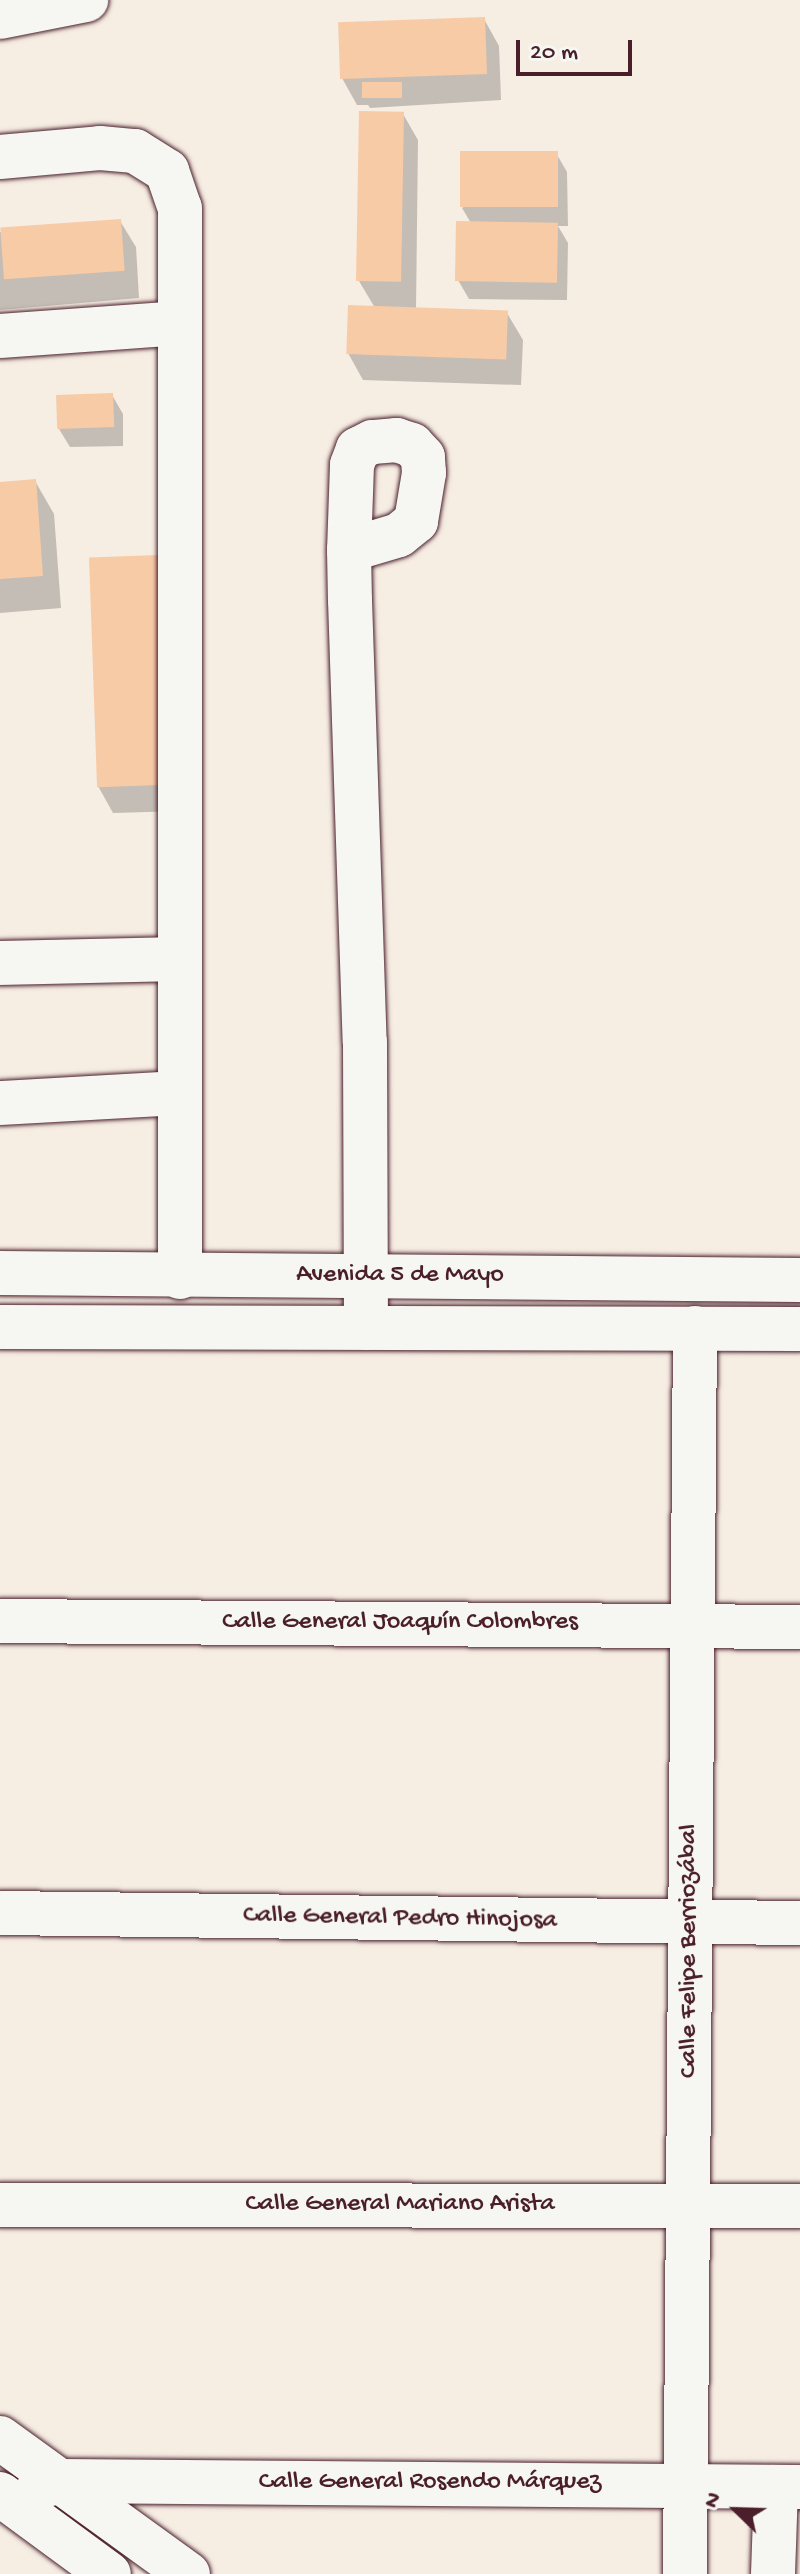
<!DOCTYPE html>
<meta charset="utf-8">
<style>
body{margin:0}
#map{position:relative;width:800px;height:2574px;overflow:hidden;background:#f6ede3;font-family:"Gochi Hand",sans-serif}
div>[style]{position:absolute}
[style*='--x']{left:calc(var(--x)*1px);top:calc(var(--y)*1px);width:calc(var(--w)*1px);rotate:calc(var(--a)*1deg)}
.shadow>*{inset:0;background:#0003}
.building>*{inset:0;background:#f8cba7;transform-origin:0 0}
.roads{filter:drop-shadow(0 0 2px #4a1f2b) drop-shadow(0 0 2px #4a1f2b)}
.minor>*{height:44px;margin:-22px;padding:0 22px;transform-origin:22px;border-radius:22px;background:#f6f6f2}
.major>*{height:44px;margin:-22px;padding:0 22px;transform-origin:22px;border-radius:22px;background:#f6f6f2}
span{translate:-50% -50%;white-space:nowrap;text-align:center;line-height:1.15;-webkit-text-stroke:8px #f6f6f2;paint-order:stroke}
.street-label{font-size:26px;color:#4a1f2b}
.north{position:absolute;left:696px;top:2470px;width:80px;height:80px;-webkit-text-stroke:6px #f6f6f2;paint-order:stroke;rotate:293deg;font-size:22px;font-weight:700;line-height:32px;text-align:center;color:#4a1f2b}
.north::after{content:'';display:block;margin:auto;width:28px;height:36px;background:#4a1f2b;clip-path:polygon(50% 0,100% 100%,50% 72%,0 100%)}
.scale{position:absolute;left:516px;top:40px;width:116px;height:36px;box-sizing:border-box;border:4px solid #4a1f2b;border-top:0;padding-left:10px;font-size:24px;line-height:28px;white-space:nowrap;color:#4a1f2b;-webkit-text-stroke:6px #f6f6f2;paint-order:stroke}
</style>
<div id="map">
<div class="shadow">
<i style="clip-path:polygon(484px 19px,499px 46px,501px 100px,370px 108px,368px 105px,357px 105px,342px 78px)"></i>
<i style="clip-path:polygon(403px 114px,418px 140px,416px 310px,507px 313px,523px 340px,521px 385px,363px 380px,348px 353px,375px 308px,359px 281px)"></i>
<i style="clip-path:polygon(556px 153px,567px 172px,568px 226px,558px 226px,568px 243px,567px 300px,469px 299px,458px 280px,471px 223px,462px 208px)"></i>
<i style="clip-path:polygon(120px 221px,136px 247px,139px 298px,0 310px,0 232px)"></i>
<i style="clip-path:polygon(112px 395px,123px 414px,123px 446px,70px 447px,59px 429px)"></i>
<i style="clip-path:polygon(35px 481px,54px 514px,61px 608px,0 613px,0 484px)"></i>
<i style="clip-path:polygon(173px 584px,181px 811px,113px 813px,98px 786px)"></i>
</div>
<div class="building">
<i style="left:485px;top:17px;width:57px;height:147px;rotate:88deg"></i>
<i style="left:402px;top:82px;width:16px;height:40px;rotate:90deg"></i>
<i style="left:359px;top:111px;width:45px;height:170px;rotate:1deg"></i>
<i style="left:558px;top:151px;width:56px;height:98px;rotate:90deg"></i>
<i style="left:121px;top:219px;width:52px;height:121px;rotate:86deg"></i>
<i style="left:456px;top:221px;width:102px;height:60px;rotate:1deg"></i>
<i style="left:348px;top:305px;width:160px;height:49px;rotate:2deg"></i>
<i style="left:113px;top:393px;width:34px;height:57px;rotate:88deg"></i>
<i style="clip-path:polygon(36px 479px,43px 576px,0 579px,0 482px)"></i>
<i style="left:159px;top:555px;width:230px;height:70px;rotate:88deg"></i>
</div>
<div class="roads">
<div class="minor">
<i style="--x:0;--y:157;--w:100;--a:-5.1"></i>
<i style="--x:100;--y:148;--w:35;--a:5"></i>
<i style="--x:135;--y:151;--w:38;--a:32"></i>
<i style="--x:167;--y:171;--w:39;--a:71"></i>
<i style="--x:180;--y:208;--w:1069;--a:90"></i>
<i style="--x:0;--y:336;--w:180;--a:-4.1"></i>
<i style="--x:349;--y:550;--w:52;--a:-16.7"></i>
<i style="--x:399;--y:535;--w:22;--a:-39"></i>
<i style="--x:416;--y:521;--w:49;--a:-80.5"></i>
<i style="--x:424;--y:473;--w:16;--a:-94"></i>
<i style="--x:423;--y:457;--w:16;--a:-133"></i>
<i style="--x:412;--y:445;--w:16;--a:-162"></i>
<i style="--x:397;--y:440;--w:25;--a:175"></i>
<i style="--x:372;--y:442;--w:16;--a:153"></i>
<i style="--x:358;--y:449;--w:17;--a:111"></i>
<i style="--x:352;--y:465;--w:85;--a:92"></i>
<i style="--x:349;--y:550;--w:50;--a:88.9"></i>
<i style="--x:350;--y:600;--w:442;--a:88.1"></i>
<i style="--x:365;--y:1042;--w:286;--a:89.8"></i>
<i style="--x:0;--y:963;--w:180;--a:-1.3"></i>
<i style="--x:0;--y:1103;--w:179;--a:-3.2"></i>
<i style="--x:0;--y:1273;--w:800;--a:0.5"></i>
<i style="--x:0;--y:1327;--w:800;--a:0.14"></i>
<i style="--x:0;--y:1621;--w:800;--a:0.43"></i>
<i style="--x:0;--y:1913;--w:800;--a:0.72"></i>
<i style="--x:0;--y:2205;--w:800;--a:0.07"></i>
<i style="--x:39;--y:2487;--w:23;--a:-15"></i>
<i style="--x:61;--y:2481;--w:739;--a:0.47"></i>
<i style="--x:685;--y:2574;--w:1246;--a:-89.54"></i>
<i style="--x:773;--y:2574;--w:87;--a:-88"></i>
</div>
<div class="major">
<i style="--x:0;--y:17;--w:88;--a:-11.2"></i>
<i style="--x:0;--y:2438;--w:232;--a:35.9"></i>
<i style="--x:0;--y:2494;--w:135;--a:36.3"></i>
</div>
</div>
<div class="street-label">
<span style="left:400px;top:1276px">Avenida 5 de Mayo</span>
<span style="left:400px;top:1623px">Calle General Joaquín Colombres</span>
<span style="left:400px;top:1919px;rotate:1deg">Calle General Pedro Hinojosa</span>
<span style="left:690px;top:1951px;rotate:-90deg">Calle Felipe Berriozábal</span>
<span style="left:400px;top:2205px">Calle General Mariano Arista</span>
<span style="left:430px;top:2483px">Calle General Rosendo Márquez</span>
</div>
<div class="north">N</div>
<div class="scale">20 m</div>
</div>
